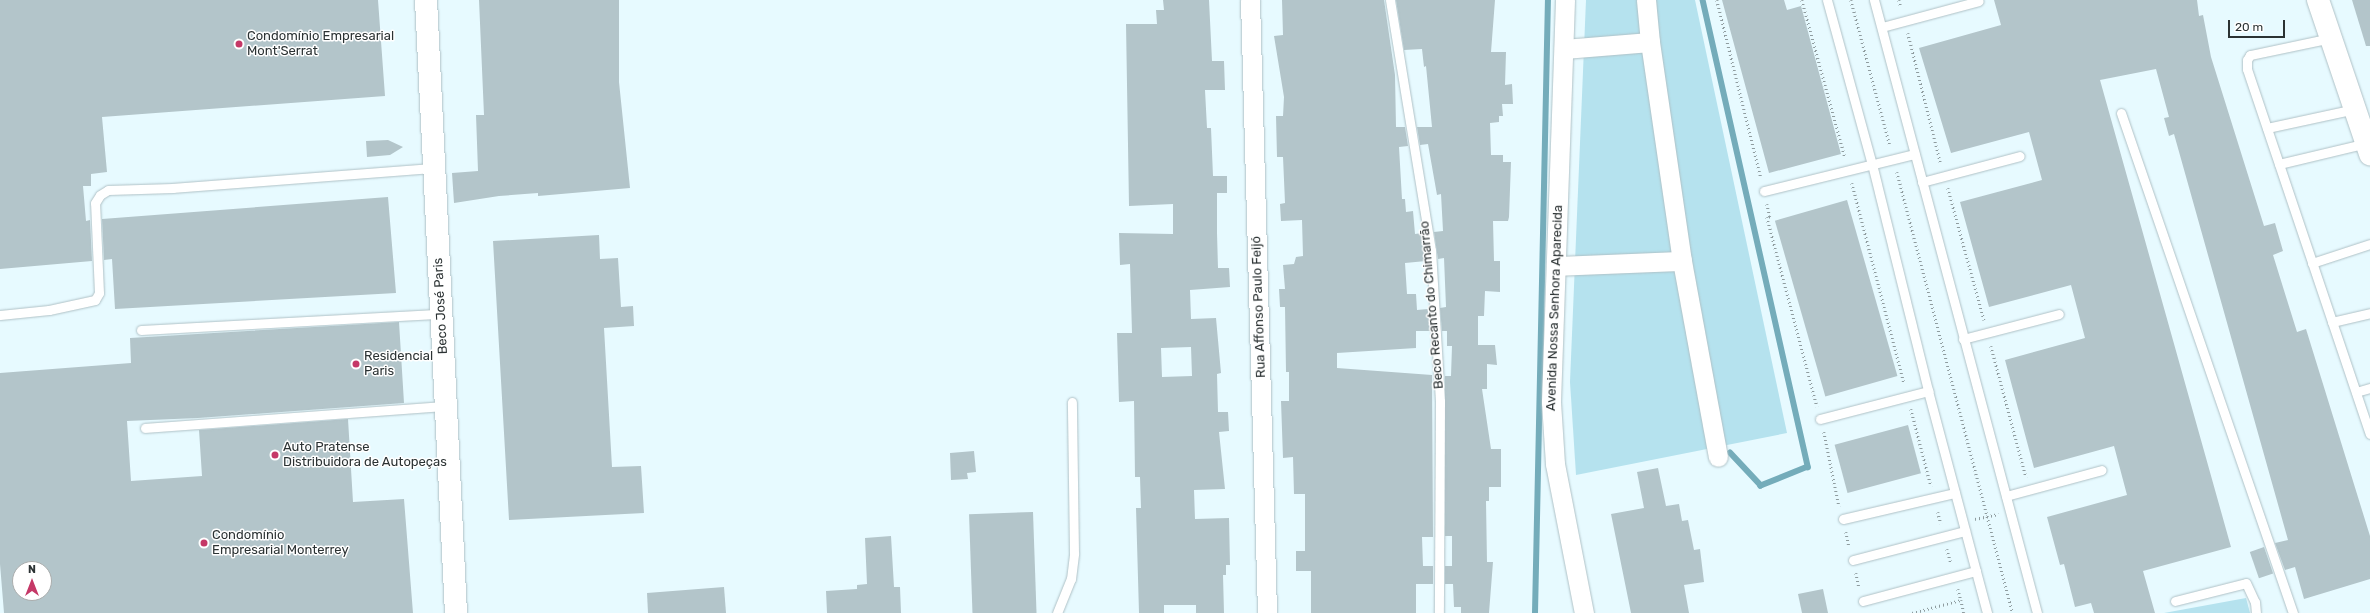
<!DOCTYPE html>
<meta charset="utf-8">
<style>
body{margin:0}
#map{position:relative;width:2370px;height:613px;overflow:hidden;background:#e7faff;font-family:Rubik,sans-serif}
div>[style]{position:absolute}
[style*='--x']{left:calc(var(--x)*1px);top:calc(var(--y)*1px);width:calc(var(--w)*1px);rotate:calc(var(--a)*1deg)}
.green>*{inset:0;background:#b5e2ee}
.stream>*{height:5.5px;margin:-2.75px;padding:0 2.75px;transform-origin:2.75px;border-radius:2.75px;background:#74acba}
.building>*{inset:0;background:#b3c5ca;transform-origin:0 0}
.path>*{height:2.5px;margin-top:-1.25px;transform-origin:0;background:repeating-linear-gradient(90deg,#8f9c9f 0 1px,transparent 0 4px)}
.roads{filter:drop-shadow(0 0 1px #afc1c6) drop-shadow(0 0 1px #afc1c6)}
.service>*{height:9px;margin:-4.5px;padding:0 4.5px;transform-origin:4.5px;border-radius:4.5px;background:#fff}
.minor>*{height:19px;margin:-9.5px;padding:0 9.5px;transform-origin:9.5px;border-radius:9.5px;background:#fff}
.tertiary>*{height:22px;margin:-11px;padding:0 11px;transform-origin:11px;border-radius:11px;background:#fff}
.secondary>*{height:22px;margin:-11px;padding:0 11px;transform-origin:11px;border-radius:11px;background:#fff}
.dots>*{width:11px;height:11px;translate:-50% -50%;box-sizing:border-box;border:2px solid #fff;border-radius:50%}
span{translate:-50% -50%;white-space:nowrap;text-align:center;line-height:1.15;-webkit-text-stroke:3px #fff;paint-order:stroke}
.poi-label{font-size:13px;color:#2b3233}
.left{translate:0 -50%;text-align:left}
.street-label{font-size:13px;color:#2b3233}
.north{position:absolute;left:12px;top:561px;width:40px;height:40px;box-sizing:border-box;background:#fff;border:1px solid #aaadad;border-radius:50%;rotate:0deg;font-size:11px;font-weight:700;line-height:16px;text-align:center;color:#2b3233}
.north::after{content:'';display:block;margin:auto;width:14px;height:18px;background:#c53867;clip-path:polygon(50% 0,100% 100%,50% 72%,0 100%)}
.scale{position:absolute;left:2228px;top:20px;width:57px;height:18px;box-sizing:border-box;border:2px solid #2b3233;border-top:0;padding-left:5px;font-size:12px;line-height:14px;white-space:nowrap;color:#2b3233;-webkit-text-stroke:3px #fff;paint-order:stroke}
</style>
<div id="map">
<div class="green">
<i style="clip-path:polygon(1586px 0,1695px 0,1787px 433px,1576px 475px,1570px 382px)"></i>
<i style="clip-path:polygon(2246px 598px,2250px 613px,2164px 613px)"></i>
</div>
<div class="stream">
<i style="--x:1703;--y:0;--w:479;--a:77.3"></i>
<i style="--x:1808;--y:467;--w:51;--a:158"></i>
<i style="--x:1761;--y:486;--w:45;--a:-133.2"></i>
<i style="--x:1535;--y:613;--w:613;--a:-88.79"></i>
</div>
<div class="building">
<i style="clip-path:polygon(0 0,378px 0,385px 96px,102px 117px,107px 172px,91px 174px,91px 186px,83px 186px,86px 221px,90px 220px,92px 261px,0 269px)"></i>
<i style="clip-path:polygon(479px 0,619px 0,619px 82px,630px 188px,538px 196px,538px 193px,499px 196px,454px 203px,452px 173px,478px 171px,476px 115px,484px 115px)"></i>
<i style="clip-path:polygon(evenodd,1163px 0,1209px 0,1212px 61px,1224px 61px,1225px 90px,1205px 90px,1207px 128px,1211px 128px,1213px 176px,1227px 176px,1227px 193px,1217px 193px,1217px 233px,1218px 268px,1229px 268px,1230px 287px,1190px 290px,1191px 319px,1216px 318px,1221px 373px,1217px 374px,1218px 412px,1228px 412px,1229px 431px,1219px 432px,1225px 489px,1194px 490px,1195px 519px,1229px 518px,1230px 565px,1226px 565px,1226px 575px,1223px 575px,1224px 613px,1196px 613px,1196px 605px,1164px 605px,1164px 613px,1139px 613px,1136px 508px,1141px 508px,1140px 477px,1135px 477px,1134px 401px,1119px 402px,1117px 333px,1132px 333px,1130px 264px,1120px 265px,1119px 233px,1173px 234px,1173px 204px,1129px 206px,1126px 24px,1157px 24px,1156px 10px,1164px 10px,1163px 0,1191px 347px,1192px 376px,1162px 377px,1161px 348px,1191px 347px)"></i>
<i style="clip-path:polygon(1282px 0,1384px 0,1395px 75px,1396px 127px,1405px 127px,1408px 146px,1399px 147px,1402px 199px,1405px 199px,1406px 212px,1413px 211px,1415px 234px,1422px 233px,1425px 251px,1426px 261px,1405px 263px,1407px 294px,1416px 294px,1417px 310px,1428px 309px,1430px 331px,1416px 331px,1416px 348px,1337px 353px,1337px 368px,1432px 375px,1433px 537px,1422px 537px,1423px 566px,1433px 566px,1433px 584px,1416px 584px,1416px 613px,1311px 613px,1311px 571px,1296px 571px,1296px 551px,1305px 551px,1305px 494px,1294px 494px,1293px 457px,1283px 458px,1281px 401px,1289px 401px,1289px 372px,1286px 372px,1285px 307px,1280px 307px,1279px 289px,1285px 289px,1283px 265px,1294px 264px,1296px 257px,1303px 256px,1302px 220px,1281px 221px,1280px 204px,1285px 203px,1283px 157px,1277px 157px,1276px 116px,1283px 116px,1284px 97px,1274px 36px,1283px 35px)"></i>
<i style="clip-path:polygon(1396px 0,1495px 0,1491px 52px,1506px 52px,1505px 85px,1512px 84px,1513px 104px,1502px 104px,1503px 116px,1499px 116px,1499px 122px,1490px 123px,1491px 155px,1503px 155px,1503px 162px,1511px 162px,1509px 217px,1508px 221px,1493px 221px,1494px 261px,1500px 261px,1500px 292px,1485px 291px,1484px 316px,1478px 316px,1478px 345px,1495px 345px,1497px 365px,1487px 364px,1487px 389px,1482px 389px,1491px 449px,1501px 449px,1501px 487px,1489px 487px,1489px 501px,1486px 501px,1487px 562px,1493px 562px,1489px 613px,1461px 613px,1461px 607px,1454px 607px,1453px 584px,1445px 584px,1445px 566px,1452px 566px,1452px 536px,1445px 536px,1445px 376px,1451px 376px,1452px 346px,1447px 346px,1447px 331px,1442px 331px,1440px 308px,1446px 307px,1444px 258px,1438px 259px,1434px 232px,1443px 231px,1441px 194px,1437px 195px,1428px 144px,1420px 145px,1417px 127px,1432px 127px,1426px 66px,1424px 67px,1422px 49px,1404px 50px)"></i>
<i style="clip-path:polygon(1722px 0,1784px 0,1787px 10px,1801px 6px,1841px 154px,1769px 173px)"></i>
<i style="clip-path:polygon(1994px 0,2197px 0,2199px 16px,2203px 15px,2211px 57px,2264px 226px,2275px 223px,2283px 251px,2273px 255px,2297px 332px,2306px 329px,2370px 536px,2370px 579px,2304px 599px,2295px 567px,2285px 570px,2275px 543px,2288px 540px,2174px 134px,2169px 136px,2164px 118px,2169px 117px,2156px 69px,2100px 80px,2231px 547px,2143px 571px,2155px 613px,2094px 613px,2091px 603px,2075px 607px,2064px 564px,2060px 565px,2047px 517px,2127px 495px,2114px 446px,2034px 468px,2005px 360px,2085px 338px,2071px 285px,1989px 307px,1960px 202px,2042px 180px,2029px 132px,1951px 153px,1919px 48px,2001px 25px)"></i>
<i style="clip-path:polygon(2352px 0,2370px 0,2370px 46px,2366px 46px)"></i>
<i style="clip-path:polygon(388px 140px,403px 147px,390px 155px,367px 157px,366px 141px)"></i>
<i style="clip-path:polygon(388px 197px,396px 293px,115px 309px,112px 259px,104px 260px,102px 219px)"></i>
<i style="left:1847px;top:200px;width:183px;height:75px;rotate:74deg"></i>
<i style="clip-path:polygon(599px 235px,600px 259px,618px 258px,621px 307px,633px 306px,634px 326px,604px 328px,612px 467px,641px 466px,644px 513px,509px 520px,493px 241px)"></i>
<i style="clip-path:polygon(evenodd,399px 322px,404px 403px,198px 418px,127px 421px,131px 481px,202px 476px,199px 430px,348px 419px,353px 502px,404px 499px,413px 613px,4px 613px,0 564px,0 373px,131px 363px,130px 338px,399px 322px,20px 569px,44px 569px,44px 593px,20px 593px,20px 569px)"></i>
<i style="left:1908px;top:425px;width:50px;height:76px;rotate:75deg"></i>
<i style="clip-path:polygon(974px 451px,976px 472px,967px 473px,968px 479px,951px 480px,950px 453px)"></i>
<i style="clip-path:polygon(1658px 468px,1666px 506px,1679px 504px,1682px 521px,1688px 520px,1694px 550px,1700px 549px,1704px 582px,1684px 585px,1689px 613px,1631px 613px,1611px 514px,1644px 508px,1637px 472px)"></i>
<i style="left:1033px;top:512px;width:101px;height:64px;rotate:88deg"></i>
<i style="clip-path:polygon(891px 536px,894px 587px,900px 587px,901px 613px,827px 613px,826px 591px,857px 589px,857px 585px,867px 584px,865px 538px)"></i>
<i style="left:2264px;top:547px;width:28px;height:15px;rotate:71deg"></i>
<i style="clip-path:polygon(724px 587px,726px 613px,648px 613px,647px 593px)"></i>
<i style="clip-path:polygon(1823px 589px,1828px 613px,1802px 613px,1798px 594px)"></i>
</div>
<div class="path">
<i style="--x:1717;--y:0;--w:183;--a:76.1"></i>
<i style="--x:1802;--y:0;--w:163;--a:74.7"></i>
<i style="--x:1851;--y:0;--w:151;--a:75"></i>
<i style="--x:1899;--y:0;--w:7;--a:74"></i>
<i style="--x:1908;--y:33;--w:135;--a:75.9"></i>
<i style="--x:1897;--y:172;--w:456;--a:75.3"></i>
<i style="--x:1852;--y:183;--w:207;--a:75.4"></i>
<i style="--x:1948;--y:188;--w:137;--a:74.7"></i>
<i style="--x:1767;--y:204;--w:13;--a:77"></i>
<i style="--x:1770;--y:217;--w:3;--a:180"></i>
<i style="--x:1767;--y:217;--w:196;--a:75.2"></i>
<i style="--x:1991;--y:346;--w:136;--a:75"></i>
<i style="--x:1911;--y:409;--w:80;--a:75.4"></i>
<i style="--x:1824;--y:432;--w:76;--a:78.5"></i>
<i style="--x:1938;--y:512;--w:12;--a:76"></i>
<i style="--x:1975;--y:519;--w:24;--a:-12"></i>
<i style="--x:1846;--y:532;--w:14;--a:78"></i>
<i style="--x:1947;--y:549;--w:15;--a:74"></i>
<i style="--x:1856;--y:573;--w:14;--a:78"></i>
<i style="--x:1958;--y:589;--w:11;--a:75"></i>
<i style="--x:1912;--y:613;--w:51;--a:-14.9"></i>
<i style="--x:1961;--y:600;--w:13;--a:77"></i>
</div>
<div class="roads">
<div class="service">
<i style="--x:1390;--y:0;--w:253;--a:80.7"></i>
<i style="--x:1431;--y:250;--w:151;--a:86.6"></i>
<i style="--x:1440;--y:401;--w:212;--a:90.3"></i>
<i style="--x:1827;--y:0;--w:170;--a:74.7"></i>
<i style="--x:1872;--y:164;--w:234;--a:76.1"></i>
<i style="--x:1928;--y:391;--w:230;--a:75.1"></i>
<i style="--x:1874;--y:0;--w:634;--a:75.11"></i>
<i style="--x:1882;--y:27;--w:100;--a:-15"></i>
<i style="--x:2331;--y:38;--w:83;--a:168.1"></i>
<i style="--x:2250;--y:55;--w:6;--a:121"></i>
<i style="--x:2247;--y:60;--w:9;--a:90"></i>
<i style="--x:2247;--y:69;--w:385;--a:71.4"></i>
<i style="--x:2121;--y:113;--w:529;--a:71.02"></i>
<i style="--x:2267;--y:128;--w:90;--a:-12.2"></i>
<i style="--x:2279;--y:164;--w:90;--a:-13.4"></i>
<i style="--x:1922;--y:182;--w:101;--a:-14.9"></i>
<i style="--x:1764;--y:191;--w:155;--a:-13.8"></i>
<i style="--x:2312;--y:263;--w:61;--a:-18.1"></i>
<i style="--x:0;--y:315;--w:49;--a:-5.8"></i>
<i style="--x:49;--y:310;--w:47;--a:-12.3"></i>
<i style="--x:95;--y:300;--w:8;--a:-60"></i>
<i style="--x:99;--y:293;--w:90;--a:-92.5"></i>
<i style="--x:95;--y:203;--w:9;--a:-58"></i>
<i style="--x:100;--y:195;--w:9;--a:-32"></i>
<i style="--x:108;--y:190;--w:65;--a:-1.8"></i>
<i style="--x:173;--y:188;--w:262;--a:-4.4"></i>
<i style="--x:2332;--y:322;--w:39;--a:-13"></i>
<i style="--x:141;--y:330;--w:300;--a:-3.1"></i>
<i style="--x:1963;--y:339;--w:99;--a:-14.6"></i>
<i style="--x:2356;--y:392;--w:15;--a:-16"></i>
<i style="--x:1820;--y:419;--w:112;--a:-14.5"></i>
<i style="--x:145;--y:428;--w:302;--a:-4.2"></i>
<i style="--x:2006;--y:496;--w:99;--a:-15.2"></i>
<i style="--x:1843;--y:519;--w:115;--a:-13.1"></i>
<i style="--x:1853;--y:560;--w:116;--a:-14.5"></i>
<i style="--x:1863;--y:601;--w:117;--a:-14.9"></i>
<i style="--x:2175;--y:601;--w:73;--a:-14.2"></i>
<i style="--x:2246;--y:583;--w:21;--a:65"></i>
<i style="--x:2255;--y:602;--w:11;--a:85"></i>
<i style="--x:1057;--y:613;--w:37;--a:-68"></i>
<i style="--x:1071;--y:579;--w:26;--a:-83"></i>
<i style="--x:1074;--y:553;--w:151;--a:-90.8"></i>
</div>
<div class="minor">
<i style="--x:1250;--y:0;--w:613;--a:88.41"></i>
<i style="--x:1565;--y:0;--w:402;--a:92"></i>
<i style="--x:1551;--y:402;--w:62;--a:86.3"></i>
<i style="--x:1555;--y:464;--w:152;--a:79"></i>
<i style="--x:1646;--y:0;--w:42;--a:84.6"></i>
<i style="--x:1650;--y:42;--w:221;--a:81.7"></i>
<i style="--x:1682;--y:261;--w:199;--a:79.6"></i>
<i style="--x:1564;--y:49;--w:86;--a:-4.7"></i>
<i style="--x:1556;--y:266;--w:126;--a:-2.3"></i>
</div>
<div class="tertiary">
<i style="--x:426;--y:0;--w:614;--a:87.2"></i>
</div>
<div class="secondary">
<i style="--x:2318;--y:0;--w:163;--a:71.3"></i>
</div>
</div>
<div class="dots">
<i style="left:239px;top:44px;background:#c53867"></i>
<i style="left:356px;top:364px;background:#c53867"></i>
<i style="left:275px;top:455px;background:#c53867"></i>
<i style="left:204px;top:543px;background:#c53867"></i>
</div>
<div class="poi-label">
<span class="left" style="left:247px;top:44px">Condomínio Empresarial<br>Mont'Serrat</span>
<span class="left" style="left:364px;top:364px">Residencial<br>Paris</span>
<span class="left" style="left:283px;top:455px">Auto Pratense<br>Distribuidora de Autopeças</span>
<span class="left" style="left:212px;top:543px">Condomínio<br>Empresarial Monterrey</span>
</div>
<div class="street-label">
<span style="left:1432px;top:305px;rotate:-95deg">Beco Recanto do Chimarrão</span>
<span style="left:441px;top:306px;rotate:-93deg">Beco José Paris</span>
<span style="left:1259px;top:307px;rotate:-92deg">Rua Affonso Paulo Feijó</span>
<span style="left:1555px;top:308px;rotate:-88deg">Avenida Nossa Senhora Aparecida</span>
</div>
<div class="north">N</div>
<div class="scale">20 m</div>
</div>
